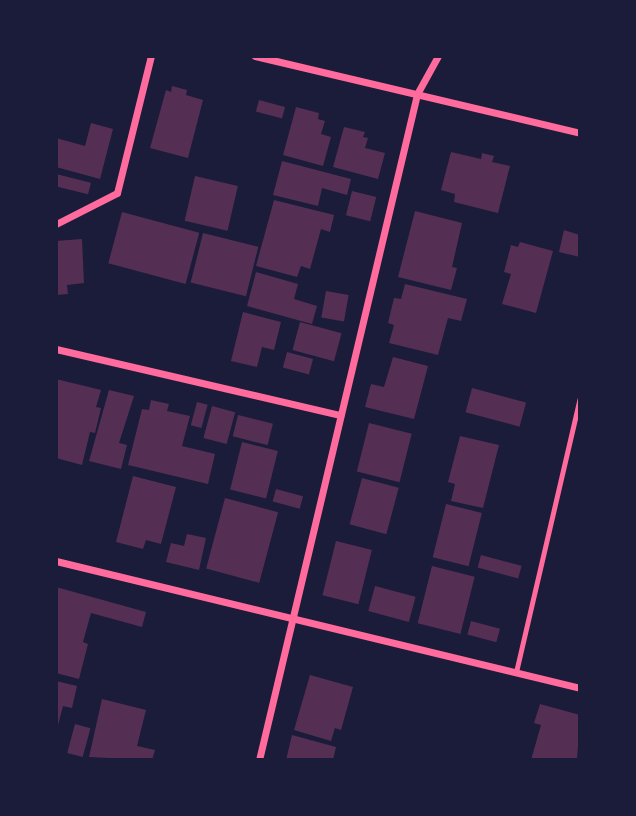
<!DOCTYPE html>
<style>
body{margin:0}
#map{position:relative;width:636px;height:816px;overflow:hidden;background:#1b1b3a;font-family:"Titillium Web",sans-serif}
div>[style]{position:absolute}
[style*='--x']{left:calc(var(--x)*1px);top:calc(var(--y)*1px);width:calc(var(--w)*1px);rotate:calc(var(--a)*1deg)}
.building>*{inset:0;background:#542f53;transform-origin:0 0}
.service>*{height:5px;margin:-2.5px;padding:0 2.5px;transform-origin:2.5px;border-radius:2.5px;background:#ff6b9d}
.minor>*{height:7px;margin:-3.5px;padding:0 3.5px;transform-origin:3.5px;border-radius:3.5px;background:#ff6b9d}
span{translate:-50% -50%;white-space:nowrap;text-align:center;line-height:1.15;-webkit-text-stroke:5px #1b1b3a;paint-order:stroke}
.frame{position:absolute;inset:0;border:58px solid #1b1b3a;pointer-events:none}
</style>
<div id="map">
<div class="building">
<i style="clip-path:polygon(172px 86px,187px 90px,186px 95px,203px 100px,188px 158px,150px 148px,166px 90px,171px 92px)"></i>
<i style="left:259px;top:100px;width:27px;height:12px;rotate:15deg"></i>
<i style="clip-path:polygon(296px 107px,319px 113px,318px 119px,325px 121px,321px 134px,331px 137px,323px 166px,283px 155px)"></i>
<i style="clip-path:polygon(91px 123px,113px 129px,100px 179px,56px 167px,56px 138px,85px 146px)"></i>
<i style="clip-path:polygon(344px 127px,365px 132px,363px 137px,368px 138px,365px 148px,385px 153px,378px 179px,333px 167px)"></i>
<i style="clip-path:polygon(451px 152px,481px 159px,482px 153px,494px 156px,492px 162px,510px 166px,498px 213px,454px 202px,455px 194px,441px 190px)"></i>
<i style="clip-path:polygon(282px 161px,351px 179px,347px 195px,322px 188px,318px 206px,273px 195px)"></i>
<i style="left:56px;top:174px;width:36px;height:12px;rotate:14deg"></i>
<i style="left:195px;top:176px;width:44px;height:46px;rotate:13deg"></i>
<i style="left:352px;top:191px;width:25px;height:25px;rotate:14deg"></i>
<i style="clip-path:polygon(274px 200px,334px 215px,330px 232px,321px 229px,310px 269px,301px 266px,297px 277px,256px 266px)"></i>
<i style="clip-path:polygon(415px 211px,462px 223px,452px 267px,457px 268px,451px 290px,398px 277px)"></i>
<i style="left:122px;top:212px;width:80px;height:53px;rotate:15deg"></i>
<i style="clip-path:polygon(564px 230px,580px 235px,580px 257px,559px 252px)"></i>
<i style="left:203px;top:233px;width:57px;height:51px;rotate:14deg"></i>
<i style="clip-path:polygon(82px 239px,84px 283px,67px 285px,68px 294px,56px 295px,56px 241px)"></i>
<i style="clip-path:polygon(520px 242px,553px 251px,536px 313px,502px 304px,511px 274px,504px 272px,511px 245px,518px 247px)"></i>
<i style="clip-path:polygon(256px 272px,298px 284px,294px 299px,317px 306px,312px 324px,247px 306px)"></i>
<i style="clip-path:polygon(405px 284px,467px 299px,461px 321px,448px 318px,438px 355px,389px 343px,394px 325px,388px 323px,394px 298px,401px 299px)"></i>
<i style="left:326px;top:291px;width:23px;height:27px;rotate:10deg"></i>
<i style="clip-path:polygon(243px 312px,281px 322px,274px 350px,262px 347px,257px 367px,231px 361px)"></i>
<i style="left:300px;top:322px;width:43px;height:29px;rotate:15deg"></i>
<i style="left:287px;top:352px;width:27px;height:16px;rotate:15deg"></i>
<i style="clip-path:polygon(393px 357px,428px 366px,414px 419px,365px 407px,371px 384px,384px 387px)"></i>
<i style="clip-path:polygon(56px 379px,101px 390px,96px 407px,101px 408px,95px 433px,90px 432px,82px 465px,56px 458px)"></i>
<i style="left:472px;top:388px;width:56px;height:25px;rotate:15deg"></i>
<i style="clip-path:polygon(109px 390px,134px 396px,119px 443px,127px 445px,121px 469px,89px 461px)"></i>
<i style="clip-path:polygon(151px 400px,169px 404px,167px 411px,190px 416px,182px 446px,215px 454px,208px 484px,128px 465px,142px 409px,149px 410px)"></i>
<i style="left:197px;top:402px;width:11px;height:24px;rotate:15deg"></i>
<i style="left:212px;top:406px;width:24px;height:33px;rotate:15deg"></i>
<i style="left:238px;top:415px;width:36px;height:22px;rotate:14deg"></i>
<i style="left:369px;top:423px;width:44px;height:50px;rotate:14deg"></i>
<i style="clip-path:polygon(460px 436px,499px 445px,483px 508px,451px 501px,455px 484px,448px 482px)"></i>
<i style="left:242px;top:442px;width:37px;height:49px;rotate:14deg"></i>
<i style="clip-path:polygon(133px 476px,176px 487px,161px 544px,146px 540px,143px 549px,116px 542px)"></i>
<i style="left:362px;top:478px;width:38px;height:48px;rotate:15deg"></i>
<i style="left:276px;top:489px;width:28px;height:13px;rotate:15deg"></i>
<i style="left:225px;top:498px;width:55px;height:73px;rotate:15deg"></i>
<i style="left:446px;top:504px;width:37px;height:55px;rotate:14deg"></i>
<i style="clip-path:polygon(187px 534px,206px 538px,199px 570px,166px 562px,171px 543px,184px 546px)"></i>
<i style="left:336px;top:541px;width:37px;height:56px;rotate:14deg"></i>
<i style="left:481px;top:555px;width:42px;height:13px;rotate:15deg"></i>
<i style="left:432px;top:566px;width:44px;height:59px;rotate:14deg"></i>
<i style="left:375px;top:586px;width:42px;height:26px;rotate:15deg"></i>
<i style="clip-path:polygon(56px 587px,146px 612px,142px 627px,91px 613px,83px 642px,88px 644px,79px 679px,56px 673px)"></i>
<i style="left:471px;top:621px;width:30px;height:14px;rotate:15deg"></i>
<i style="clip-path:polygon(310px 675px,353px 687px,341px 730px,335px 728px,331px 741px,294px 730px)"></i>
<i style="clip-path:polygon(56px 681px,77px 686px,72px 708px,63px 706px,57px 729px)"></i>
<i style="clip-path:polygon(102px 699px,146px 710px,137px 746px,155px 750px,152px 760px,89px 757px)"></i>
<i style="clip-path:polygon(540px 704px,580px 715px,577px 760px,531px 760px,541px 725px,534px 723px)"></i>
<i style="left:75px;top:724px;width:16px;height:30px;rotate:15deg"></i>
<i style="clip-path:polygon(292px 735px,336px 747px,333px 760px,286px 760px)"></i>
</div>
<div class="service">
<i style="--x:516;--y:672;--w:281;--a:-76.9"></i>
</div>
<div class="minor">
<i style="--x:255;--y:56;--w:334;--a:13.3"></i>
<i style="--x:56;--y:224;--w:68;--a:-26.9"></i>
<i style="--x:117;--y:193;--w:141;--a:-76.1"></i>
<i style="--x:56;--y:349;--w:292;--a:13.1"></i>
<i style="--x:56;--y:561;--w:539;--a:13.62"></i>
<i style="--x:259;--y:760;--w:684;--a:-76.65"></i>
<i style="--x:417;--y:94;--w:43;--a:-61.1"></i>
</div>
<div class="frame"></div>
</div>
